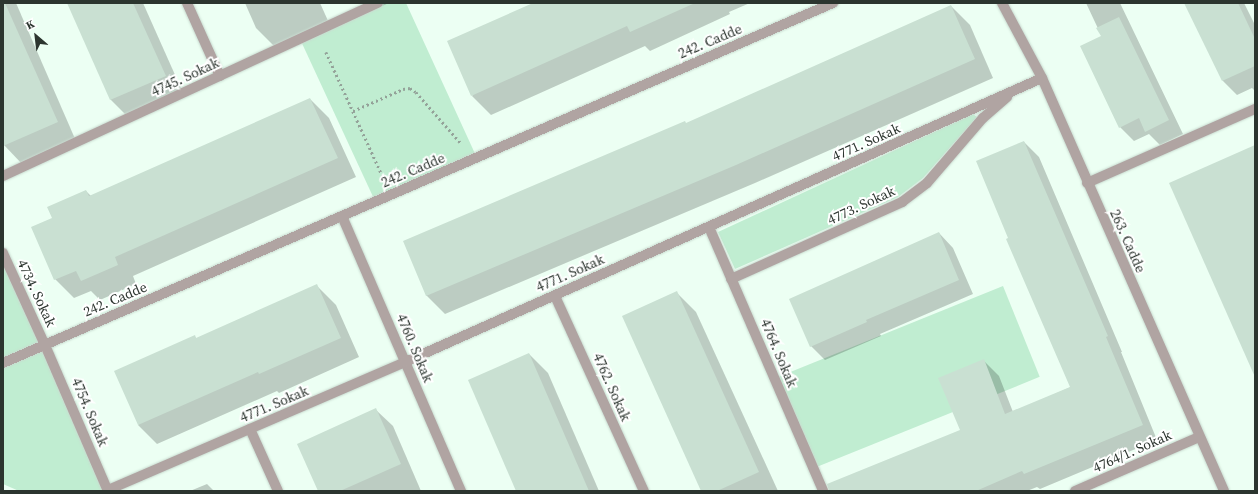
<!DOCTYPE html>
<style>
body{margin:0}
#map{position:relative;width:1258px;height:494px;overflow:hidden;background:#ecfff3;font-family:"Source Serif 4",serif}
div>[style]{position:absolute}
[style*='--x']{left:calc(var(--x)*1px);top:calc(var(--y)*1px);width:calc(var(--w)*1px);rotate:calc(var(--a)*1deg)}
.green>*{inset:0;background:#c0edd1;transform-origin:0 0}
.shadow>*{inset:0;background:#0003}
.building>*{inset:0;background:#c9e0d2}
.path>*{height:2.5px;margin-top:-1.25px;transform-origin:0;background:repeating-linear-gradient(90deg,#94a299 0 2px,transparent 0 5px)}
.roads{filter:drop-shadow(0 0 1px #c9dbd0) drop-shadow(0 0 1px #c9dbd0)}
.minor>*{height:10px;margin:-5px;padding:0 5px;transform-origin:5px;border-radius:5px;background:#b0a4a2}
span{translate:-50% -50%;white-space:nowrap;text-align:center;line-height:1.15;-webkit-text-stroke:4px #fff;paint-order:stroke}
.street-label{font-size:14px;color:#2c352f}
.frame{position:absolute;inset:0;border:4px solid #2c352f;pointer-events:none}
.north{position:absolute;left:16px;top:16px;width:40px;height:40px;-webkit-text-stroke:3px #fff;paint-order:stroke;rotate:332deg;font-size:11px;font-weight:700;line-height:16px;text-align:center;color:#2c352f}
.north::after{content:'';display:block;margin:auto;width:14px;height:18px;background:#2c352f;clip-path:polygon(50% 0,100% 100%,50% 72%,0 100%)}
</style>
<div id="map">
<div class="green">
<i style="clip-path:polygon(378px 3px,406px 3px,477px 158px,375px 201px,300px 39px)"></i>
<i style="clip-path:polygon(973px 114px,977px 117px,923px 178px,898px 197px,735px 269px,718px 232px)"></i>
<i style="clip-path:polygon(3px 253px,108px 491px,19px 491px,3px 484px)"></i>
<i style="left:1003px;top:286px;width:98px;height:246px;rotate:68deg"></i>
</div>
<div class="shadow">
<i style="clip-path:polygon(3px 3px,16px 3px,76px 141px,23px 165px,3px 144px)"></i>
<i style="clip-path:polygon(68px 3px,143px 3px,184px 95px,130px 119px,111px 100px)"></i>
<i style="clip-path:polygon(245px 3px,320px 3px,329px 23px,275px 47px,256px 28px)"></i>
<i style="clip-path:polygon(378px 3px,389px 3px,382px 6px)"></i>
<i style="clip-path:polygon(535px 3px,750px 3px,729px 12px,730px 14px,650px 51px,645px 46px,491px 115px,472px 96px)"></i>
<i style="clip-path:polygon(1086px 3px,1120px 3px,1183px 134px,1160px 145px,1149px 134px,1134px 141px,1120px 127px,1102px 37px)"></i>
<i style="clip-path:polygon(1185px 3px,1244px 3px,1255px 25px,1255px 91px,1252px 88px,1237px 95px,1223px 81px)"></i>
<i style="clip-path:polygon(951px 6px,970px 25px,993px 78px,755px 183px,445px 314px,426px 295px)"></i>
<i style="clip-path:polygon(310px 99px,329px 118px,356px 177px,133px 276px,136px 284px,100px 300px,91px 291px,74px 298px,55px 279px,53px 218px,86px 191px,91px 196px)"></i>
<i style="clip-path:polygon(1024px 142px,1039px 157px,1122px 352px,1121px 352px,1157px 440px,1040px 489px,1037px 487px,1027px 491px,863px 491px,961px 431px,983px 360px,999px 376px,1013px 412px,1071px 387px,1010px 239px)"></i>
<i style="clip-path:polygon(939px 233px,953px 248px,973px 294px,880px 334px,881px 336px,825px 360px,811px 346px)"></i>
<i style="clip-path:polygon(317px 286px,336px 305px,359px 357px,279px 393px,277px 391px,157px 444px,138px 425px,195px 337px,197px 339px)"></i>
<i style="clip-path:polygon(677px 293px,696px 312px,778px 491px,703px 491px)"></i>
<i style="clip-path:polygon(529px 354px,548px 373px,599px 491px,517px 491px)"></i>
<i style="clip-path:polygon(376px 410px,393px 426px,421px 491px,319px 491px)"></i>
<i style="clip-path:polygon(207px 484px,214px 491px,190px 491px)"></i>
</div>
<div class="building">
<i style="clip-path:polygon(3px 3px,5px 3px,58px 122px,3px 146px)"></i>
<i style="clip-path:polygon(67px 3px,133px 3px,166px 76px,110px 100px)"></i>
<i style="clip-path:polygon(533px 3px,695px 3px,630px 32px,627px 26px,471px 96px,447px 41px)"></i>
<i style="clip-path:polygon(1184px 3px,1238px 3px,1255px 39px,1255px 66px,1222px 81px)"></i>
<i style="clip-path:polygon(951px 5px,975px 59px,736px 165px,426px 296px,403px 241px,685px 121px,686px 123px)"></i>
<i style="clip-path:polygon(1119px 17px,1169px 120px,1145px 132px,1139px 118px,1119px 128px,1080px 46px,1101px 36px,1096px 28px)"></i>
<i style="clip-path:polygon(310px 98px,338px 158px,115px 257px,118px 265px,81px 281px,76px 271px,54px 280px,31px 227px,52px 218px,47px 207px,86px 190px,89px 196px)"></i>
<i style="clip-path:polygon(1024px 141px,1108px 336px,1106px 337px,1143px 425px,1024px 474px,1022px 471px,976px 491px,829px 491px,827px 484px,960px 430px,938px 378px,984px 359px,1005px 414px,1070px 387px,1006px 239px,1008px 238px,976px 161px)"></i>
<i style="clip-path:polygon(1255px 145px,1255px 377px,1169px 183px)"></i>
<i style="clip-path:polygon(939px 232px,959px 280px,866px 320px,867px 322px,810px 347px,789px 299px)"></i>
<i style="clip-path:polygon(317px 284px,341px 338px,259px 374px,258px 372px,138px 425px,114px 371px,195px 335px,196px 338px)"></i>
<i style="clip-path:polygon(677px 291px,759px 472px,717px 491px,701px 491px,622px 316px)"></i>
<i style="clip-path:polygon(529px 353px,589px 491px,516px 491px,468px 380px)"></i>
<i style="clip-path:polygon(376px 408px,401px 464px,340px 491px,318px 491px,297px 444px)"></i>
</div>
<div class="path">
<i style="--x:326;--y:52;--w:135;--a:65.5"></i>
<i style="--x:353;--y:111;--w:55;--a:-23.7"></i>
<i style="--x:403;--y:89;--w:7;--a:-8"></i>
<i style="--x:410;--y:88;--w:7;--a:34"></i>
<i style="--x:416;--y:92;--w:67;--a:48.7"></i>
</div>
<div class="roads">
<div class="minor">
<i style="--x:187;--y:3;--w:80;--a:65.7"></i>
<i style="--x:1002;--y:3;--w:85;--a:61.9"></i>
<i style="--x:1042;--y:78;--w:451;--a:66.2"></i>
<i style="--x:3;--y:176;--w:413;--a:-24.8"></i>
<i style="--x:1087;--y:183;--w:184;--a:-23.8"></i>
<i style="--x:342;--y:216;--w:300;--a:66.6"></i>
<i style="--x:709;--y:227;--w:288;--a:66.6"></i>
<i style="--x:3;--y:253;--w:101;--a:65.5"></i>
<i style="--x:45;--y:345;--w:159;--a:66.7"></i>
<i style="--x:731;--y:279;--w:188;--a:-24.2"></i>
<i style="--x:902;--y:202;--w:31;--a:-37"></i>
<i style="--x:927;--y:183;--w:86;--a:-49.3"></i>
<i style="--x:983;--y:118;--w:32;--a:-41"></i>
<i style="--x:555;--y:296;--w:214;--a:65.5"></i>
<i style="--x:3;--y:363;--w:905;--a:-23.45"></i>
<i style="--x:250;--y:429;--w:68;--a:65.7"></i>
<i style="--x:108;--y:490;--w:323;--a:-23.3"></i>
<i style="--x:405;--y:362;--w:697;--a:-24.03"></i>
<i style="--x:1075;--y:491;--w:135;--a:-23.5"></i>
</div>
</div>
<div class="street-label">
<span style="left:710px;top:41px;rotate:-23deg">242. Cadde</span>
<span style="left:185px;top:77px;rotate:-25deg">4745. Sokak</span>
<span style="left:866px;top:142px;rotate:-24deg">4771. Sokak</span>
<span style="left:413px;top:170px;rotate:-23deg">242. Cadde</span>
<span style="left:861px;top:205px;rotate:-25deg">4773. Sokak</span>
<span style="left:1128px;top:241px;rotate:66deg">263. Cadde</span>
<span style="left:570px;top:273px;rotate:-24deg">4771. Sokak</span>
<span style="left:37px;top:293px;rotate:65deg">4734. Sokak</span>
<span style="left:115px;top:299px;rotate:-23deg">242. Cadde</span>
<span style="left:415px;top:348px;rotate:67deg">4760. Sokak</span>
<span style="left:779px;top:353px;rotate:67deg">4764. Sokak</span>
<span style="left:612px;top:387px;rotate:66deg">4762. Sokak</span>
<span style="left:274px;top:404px;rotate:-23deg">4771. Sokak</span>
<span style="left:90px;top:412px;rotate:67deg">4754. Sokak</span>
<span style="left:1132px;top:451px;rotate:-24deg">4764/1. Sokak</span>
</div>
<div class="frame"></div>
<div class="north">K</div>
</div>
